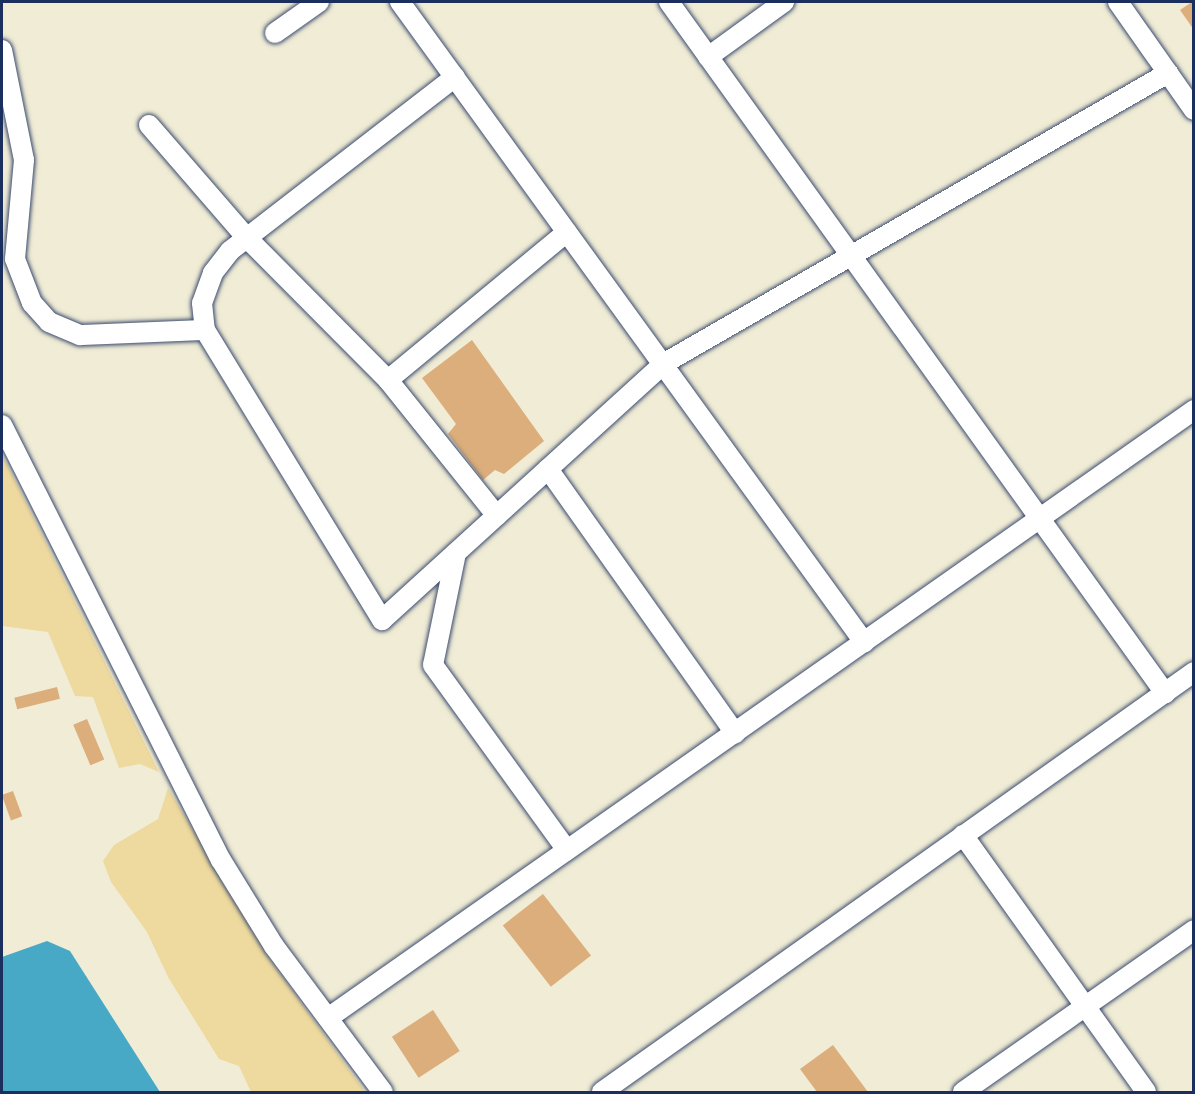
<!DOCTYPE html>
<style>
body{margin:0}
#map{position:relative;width:1195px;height:1094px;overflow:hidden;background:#f0ecd5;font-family:"Balsamiq Sans",sans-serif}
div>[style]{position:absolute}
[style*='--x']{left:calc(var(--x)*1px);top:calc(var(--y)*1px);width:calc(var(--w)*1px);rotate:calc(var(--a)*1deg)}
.sand>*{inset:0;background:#eeda9e}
.water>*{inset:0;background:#48a9c7}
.building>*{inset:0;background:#dbae7b;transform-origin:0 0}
.roads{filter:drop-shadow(0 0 2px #3b4b70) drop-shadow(0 0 2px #3b4b70)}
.minor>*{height:20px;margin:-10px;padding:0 10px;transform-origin:10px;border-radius:10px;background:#fff}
span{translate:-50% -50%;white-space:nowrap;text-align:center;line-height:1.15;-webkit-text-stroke:4.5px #fdfcf7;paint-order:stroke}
.frame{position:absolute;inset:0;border:3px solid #1b2f5e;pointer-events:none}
</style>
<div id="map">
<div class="sand">
<i style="clip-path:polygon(2px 454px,159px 772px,140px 764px,119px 768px,93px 697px,75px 696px,48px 632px,2px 626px)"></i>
<i style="clip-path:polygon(168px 788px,269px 958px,365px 1092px,251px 1092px,239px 1066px,219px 1059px,168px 977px,147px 932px,111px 882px,103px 861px,114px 845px,158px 819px)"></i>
</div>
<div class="water">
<i style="clip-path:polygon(47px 941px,70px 951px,160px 1092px,2px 1092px,2px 957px)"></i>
</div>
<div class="building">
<i style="clip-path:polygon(1192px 2px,1194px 2px,1194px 30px,1180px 10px)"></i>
<i style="clip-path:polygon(472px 340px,544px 441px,504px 474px,495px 470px,483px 480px,448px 434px,456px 424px,422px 378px)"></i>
<i style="left:57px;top:687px;width:12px;height:44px;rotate:76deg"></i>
<i style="left:87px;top:719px;width:44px;height:15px;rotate:67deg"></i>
<i style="left:13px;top:791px;width:27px;height:12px;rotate:70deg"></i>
<i style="left:543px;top:894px;width:78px;height:51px;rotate:52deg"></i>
<i style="left:433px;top:1010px;width:49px;height:49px;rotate:57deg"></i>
<i style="clip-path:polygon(833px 1045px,868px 1092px,817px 1092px,800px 1069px)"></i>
</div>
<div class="roads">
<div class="minor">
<i style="--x:400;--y:2;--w:791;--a:54.06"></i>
<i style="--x:669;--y:2;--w:851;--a:54.33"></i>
<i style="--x:1118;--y:2;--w:132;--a:54.9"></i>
<i style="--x:275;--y:33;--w:54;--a:-35.2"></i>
<i style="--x:2;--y:50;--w:112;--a:78.7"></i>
<i style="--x:24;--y:160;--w:99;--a:95.2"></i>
<i style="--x:15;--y:259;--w:47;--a:68.9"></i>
<i style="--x:32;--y:303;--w:25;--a:48"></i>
<i style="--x:49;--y:322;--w:34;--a:23"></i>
<i style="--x:80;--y:335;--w:125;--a:-2.3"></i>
<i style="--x:708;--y:57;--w:94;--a:-35.9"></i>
<i style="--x:455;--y:77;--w:284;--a:142.3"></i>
<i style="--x:230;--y:251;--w:28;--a:128"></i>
<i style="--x:213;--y:273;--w:32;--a:110"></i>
<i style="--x:202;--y:303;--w:27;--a:84"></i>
<i style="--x:205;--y:330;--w:340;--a:58.6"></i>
<i style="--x:382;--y:620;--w:380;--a:-42.3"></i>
<i style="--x:663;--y:364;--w:583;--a:-29.95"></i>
<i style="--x:149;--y:125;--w:150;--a:49.1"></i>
<i style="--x:247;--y:238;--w:200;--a:45.2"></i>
<i style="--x:388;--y:380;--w:174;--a:51.3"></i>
<i style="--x:388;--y:380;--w:232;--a:-39.6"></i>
<i style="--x:2;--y:425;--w:487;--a:63.3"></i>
<i style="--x:221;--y:860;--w:101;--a:58.4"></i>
<i style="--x:274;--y:946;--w:182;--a:53.3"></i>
<i style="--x:548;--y:469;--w:324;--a:54.7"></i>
<i style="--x:456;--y:553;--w:114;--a:101.6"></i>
<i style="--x:433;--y:665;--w:228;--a:54.1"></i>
<i style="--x:963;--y:835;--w:315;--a:54.5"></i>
<i style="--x:328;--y:1018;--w:1058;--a:-35.07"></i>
<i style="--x:602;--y:1092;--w:726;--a:-35.35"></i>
<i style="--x:963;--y:1092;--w:282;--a:-35"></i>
</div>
</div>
<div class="frame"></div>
</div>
